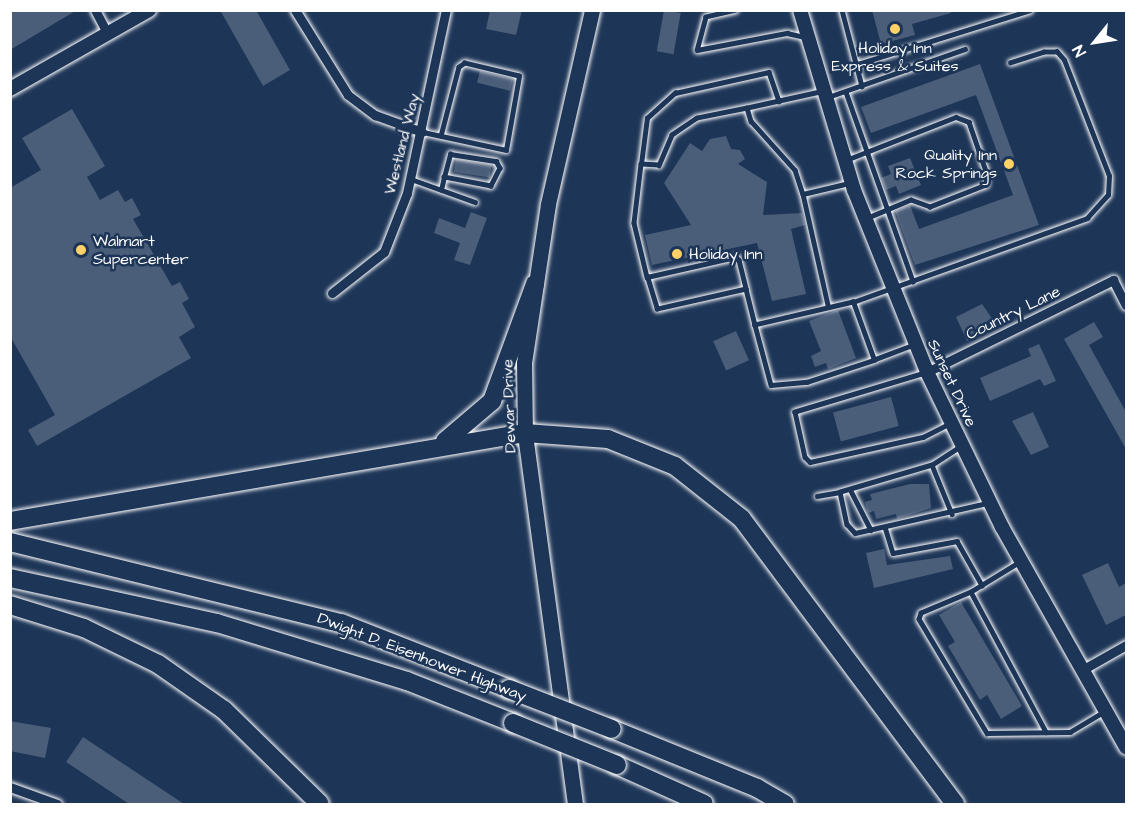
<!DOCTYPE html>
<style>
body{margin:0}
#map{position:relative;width:1137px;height:815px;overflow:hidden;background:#1d3557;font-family:"Architects Daughter",sans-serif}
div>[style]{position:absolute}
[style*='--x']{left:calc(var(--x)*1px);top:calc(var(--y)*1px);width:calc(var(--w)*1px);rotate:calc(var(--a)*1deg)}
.building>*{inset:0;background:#4a5d79;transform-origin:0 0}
.roads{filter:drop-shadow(0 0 2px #fff) drop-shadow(0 0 2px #fff)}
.lane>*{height:4.5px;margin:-2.25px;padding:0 2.25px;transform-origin:2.25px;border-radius:2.25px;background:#1d3557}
.street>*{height:9px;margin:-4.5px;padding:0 4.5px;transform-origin:4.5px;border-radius:4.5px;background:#1d3557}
.secondary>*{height:14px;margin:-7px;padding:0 7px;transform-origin:7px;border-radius:7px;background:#1d3557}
.primary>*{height:15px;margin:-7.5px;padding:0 7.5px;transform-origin:7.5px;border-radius:7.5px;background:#1d3557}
.highway>*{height:18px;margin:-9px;padding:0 9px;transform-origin:9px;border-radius:9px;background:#1d3557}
.bridges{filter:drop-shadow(0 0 2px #fff) drop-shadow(0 0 2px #fff)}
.highway-bridge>*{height:18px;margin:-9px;padding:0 9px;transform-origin:9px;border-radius:9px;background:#1d3557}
.dots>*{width:16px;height:16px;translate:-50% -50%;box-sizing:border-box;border:3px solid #1d3557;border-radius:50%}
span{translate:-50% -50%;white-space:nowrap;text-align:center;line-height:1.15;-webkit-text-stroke:5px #1d3557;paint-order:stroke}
.poi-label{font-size:16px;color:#fff}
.right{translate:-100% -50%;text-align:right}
.left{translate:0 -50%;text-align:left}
.street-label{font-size:16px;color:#fff}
.frame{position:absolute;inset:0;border:12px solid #fff;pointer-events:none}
.north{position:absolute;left:1065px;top:12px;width:60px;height:60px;-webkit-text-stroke:4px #1d3557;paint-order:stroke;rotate:240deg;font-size:16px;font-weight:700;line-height:24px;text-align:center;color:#fff}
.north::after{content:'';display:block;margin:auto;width:21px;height:27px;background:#fff;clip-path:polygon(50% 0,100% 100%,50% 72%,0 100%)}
</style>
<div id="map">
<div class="building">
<i style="clip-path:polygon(10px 10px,77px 10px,10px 50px)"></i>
<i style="clip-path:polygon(220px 10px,256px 10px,290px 70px,263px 86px)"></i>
<i style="clip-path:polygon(490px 10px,522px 10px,516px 35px,486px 29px)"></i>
<i style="left:664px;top:10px;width:17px;height:42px;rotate:10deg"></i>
<i style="clip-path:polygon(872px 10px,951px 10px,951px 13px,912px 24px,915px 35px,881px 44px)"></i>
<i style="clip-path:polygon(980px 64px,1039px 225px,915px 265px,895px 211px,910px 205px,919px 229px,1013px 195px,976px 95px,871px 133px,861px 107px)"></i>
<i style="left:480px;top:71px;width:34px;height:12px;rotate:14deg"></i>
<i style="clip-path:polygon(72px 109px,105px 166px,87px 177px,100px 200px,118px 190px,125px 202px,132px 198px,141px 215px,133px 219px,172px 286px,180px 282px,189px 299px,182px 303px,195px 327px,179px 337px,191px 358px,37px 446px,28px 430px,55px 415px,10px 336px,10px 188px,41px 170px,22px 138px)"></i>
<i style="clip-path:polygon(726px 136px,731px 149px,740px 150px,745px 159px,738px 164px,767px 182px,763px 215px,802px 213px,805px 225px,791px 229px,806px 294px,772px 301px,757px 243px,652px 265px,645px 235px,691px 225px,664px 183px,690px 143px,702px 151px,710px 139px)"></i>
<i style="clip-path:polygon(910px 158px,921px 185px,899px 194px,896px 186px,886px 190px,881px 178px,891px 174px,888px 166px)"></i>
<i style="left:456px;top:159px;width:36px;height:13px;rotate:9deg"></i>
<i style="clip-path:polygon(471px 212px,487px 218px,470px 265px,454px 260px,460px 243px,434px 233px,439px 218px,465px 228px)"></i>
<i style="clip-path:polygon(982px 304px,998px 327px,967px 341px,956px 317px)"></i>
<i style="clip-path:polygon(838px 310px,856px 358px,828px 369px,826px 363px,815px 367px,811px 356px,821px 351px,809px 321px)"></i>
<i style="clip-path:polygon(1094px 322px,1103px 337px,1089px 345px,1126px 412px,1126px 449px,1064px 339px)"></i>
<i style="left:736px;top:331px;width:32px;height:25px;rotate:66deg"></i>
<i style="clip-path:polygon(1039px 344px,1056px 381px,1044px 386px,1040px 379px,990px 401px,980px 378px,1031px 356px,1028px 349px)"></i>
<i style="left:891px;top:397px;width:30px;height:60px;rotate:75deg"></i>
<i style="clip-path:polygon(1033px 412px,1049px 447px,1031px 455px,1012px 421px)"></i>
<i style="clip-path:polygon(910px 484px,929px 484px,931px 508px,897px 519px,896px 514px,876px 519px,874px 511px,868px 513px,865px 502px,872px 500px,870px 494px)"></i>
<i style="clip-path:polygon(884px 549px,887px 565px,950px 556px,953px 569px,874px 588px,866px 553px)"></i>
<i style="clip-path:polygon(1108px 563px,1119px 587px,1126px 583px,1126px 615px,1106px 625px,1082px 575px)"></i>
<i style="clip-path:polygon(961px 602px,1022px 706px,1001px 719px,987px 695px,980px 700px,948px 646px,955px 642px,939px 615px)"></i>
<i style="clip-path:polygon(10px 721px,51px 728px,45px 758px,10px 751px)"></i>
<i style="clip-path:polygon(83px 737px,184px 804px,129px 804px,66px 762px)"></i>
</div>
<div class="roads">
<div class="lane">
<i style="--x:736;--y:10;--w:31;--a:167"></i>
<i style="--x:706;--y:17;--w:34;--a:105"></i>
<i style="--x:697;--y:50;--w:92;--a:-10.7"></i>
<i style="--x:787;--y:33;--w:18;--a:13"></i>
<i style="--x:842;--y:10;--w:79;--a:75.3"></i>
<i style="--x:858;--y:64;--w:180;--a:-17.4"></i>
<i style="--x:820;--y:92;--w:75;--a:167.6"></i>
<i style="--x:747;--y:108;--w:14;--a:73"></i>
<i style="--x:751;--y:121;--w:66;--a:48.1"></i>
<i style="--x:795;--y:170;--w:25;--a:72"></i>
<i style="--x:803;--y:194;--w:47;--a:-13.4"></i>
<i style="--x:846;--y:92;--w:201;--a:70.5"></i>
<i style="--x:828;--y:97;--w:145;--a:-19.3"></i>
<i style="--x:747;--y:108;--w:51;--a:168.7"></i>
<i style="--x:697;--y:118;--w:30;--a:146"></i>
<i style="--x:672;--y:135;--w:33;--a:113"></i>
<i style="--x:659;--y:165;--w:18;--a:-177"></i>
<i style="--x:641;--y:164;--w:46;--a:-82.6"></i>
<i style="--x:647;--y:118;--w:38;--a:-42"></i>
<i style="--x:675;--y:93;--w:96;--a:-12.6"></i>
<i style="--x:769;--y:72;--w:31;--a:71"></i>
<i style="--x:423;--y:132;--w:85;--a:12.2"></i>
<i style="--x:506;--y:150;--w:75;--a:-80"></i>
<i style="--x:519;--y:76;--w:56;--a:-166.5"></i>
<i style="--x:465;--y:63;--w:7;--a:146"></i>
<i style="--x:459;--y:67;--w:71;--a:104.6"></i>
<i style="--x:846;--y:160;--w:118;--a:-21.4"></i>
<i style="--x:956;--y:117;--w:14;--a:21"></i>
<i style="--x:969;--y:122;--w:55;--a:70.9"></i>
<i style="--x:987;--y:174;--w:11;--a:95"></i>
<i style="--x:986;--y:185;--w:60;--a:158.6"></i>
<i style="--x:930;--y:207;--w:20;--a:-160"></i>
<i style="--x:911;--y:200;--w:47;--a:157.3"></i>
<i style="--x:641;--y:164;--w:59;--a:96.8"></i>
<i style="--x:634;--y:223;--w:56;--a:76.5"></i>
<i style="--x:411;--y:179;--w:68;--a:19.8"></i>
<i style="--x:441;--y:190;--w:13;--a:-77"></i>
<i style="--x:444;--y:177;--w:24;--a:-75"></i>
<i style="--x:450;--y:154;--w:47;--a:8.7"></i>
<i style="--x:496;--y:161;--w:8;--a:60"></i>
<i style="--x:500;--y:168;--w:20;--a:117"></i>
<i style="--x:491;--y:186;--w:48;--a:-169.2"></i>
<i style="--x:803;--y:194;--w:114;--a:77.3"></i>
<i style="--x:746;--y:289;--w:91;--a:167.3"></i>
<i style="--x:657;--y:309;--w:34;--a:-107"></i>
<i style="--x:647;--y:277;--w:91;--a:-12.7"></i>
<i style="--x:736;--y:257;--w:4;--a:45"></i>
<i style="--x:739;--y:260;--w:30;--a:76"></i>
<i style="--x:746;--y:289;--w:37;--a:76"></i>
<i style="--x:853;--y:302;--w:101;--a:166.8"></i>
<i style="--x:755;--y:325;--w:62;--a:75.1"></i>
<i style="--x:771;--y:385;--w:36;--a:-5"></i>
<i style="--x:807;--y:382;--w:71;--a:-18.2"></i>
<i style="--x:914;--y:345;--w:43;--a:159.4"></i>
<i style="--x:874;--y:360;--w:62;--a:-109.9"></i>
<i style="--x:853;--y:302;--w:249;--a:-19.7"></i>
<i style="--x:1087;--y:218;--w:31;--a:-48"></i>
<i style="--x:1108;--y:195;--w:19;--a:-87"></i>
<i style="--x:1109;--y:176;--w:124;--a:-111.2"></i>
<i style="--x:1064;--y:60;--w:11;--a:-131"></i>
<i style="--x:1057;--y:52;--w:13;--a:180"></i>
<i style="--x:1044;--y:52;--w:35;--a:162"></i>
<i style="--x:925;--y:373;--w:136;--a:163.3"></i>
<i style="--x:795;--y:412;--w:46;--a:77.5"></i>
<i style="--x:805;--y:457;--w:7;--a:45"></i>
<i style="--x:810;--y:462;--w:116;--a:-12.5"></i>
<i style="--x:923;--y:437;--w:30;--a:-27"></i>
<i style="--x:960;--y:447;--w:33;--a:147"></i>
<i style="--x:932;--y:465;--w:96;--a:163.6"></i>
<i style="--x:840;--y:492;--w:33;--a:78"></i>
<i style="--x:847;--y:524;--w:12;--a:48"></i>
<i style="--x:855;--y:533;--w:135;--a:-12.8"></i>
<i style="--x:932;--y:465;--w:53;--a:67.8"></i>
<i style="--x:850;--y:489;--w:46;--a:62.9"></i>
<i style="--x:817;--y:496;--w:23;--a:-10"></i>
<i style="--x:885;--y:527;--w:27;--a:73"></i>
<i style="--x:893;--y:553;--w:65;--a:-10.6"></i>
<i style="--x:957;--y:541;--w:51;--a:60.4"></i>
<i style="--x:1020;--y:562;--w:57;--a:148.5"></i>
<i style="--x:971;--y:592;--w:54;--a:157.2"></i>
<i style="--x:921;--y:613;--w:6;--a:108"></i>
<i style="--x:919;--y:619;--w:133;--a:59.2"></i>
<i style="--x:987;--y:733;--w:83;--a:-0.7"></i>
<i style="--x:1070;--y:732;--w:39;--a:-31"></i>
<i style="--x:971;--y:592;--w:159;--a:61.8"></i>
</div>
<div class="street">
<i style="--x:95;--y:10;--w:27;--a:62"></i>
<i style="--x:295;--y:10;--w:100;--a:58.1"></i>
<i style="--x:348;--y:95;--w:34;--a:37"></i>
<i style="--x:375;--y:115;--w:50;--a:19.9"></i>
<i style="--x:332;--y:293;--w:66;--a:-38.3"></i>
<i style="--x:384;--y:252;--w:63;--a:-68.7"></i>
<i style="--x:407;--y:193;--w:187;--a:-78"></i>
<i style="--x:927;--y:372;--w:208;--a:-26.3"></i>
<i style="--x:1113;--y:280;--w:28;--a:63"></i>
<i style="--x:1082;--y:670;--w:51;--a:-29.6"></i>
<i style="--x:10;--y:787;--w:50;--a:19.9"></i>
</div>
<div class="secondary">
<i style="--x:800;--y:10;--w:188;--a:73.3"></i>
<i style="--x:854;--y:190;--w:196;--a:68.1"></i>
<i style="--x:927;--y:372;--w:172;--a:64.2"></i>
<i style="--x:1002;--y:527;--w:253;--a:60.6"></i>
<i style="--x:10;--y:89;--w:160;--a:-29.6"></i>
</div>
<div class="primary">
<i style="--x:575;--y:804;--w:374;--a:-97.7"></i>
<i style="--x:525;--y:433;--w:70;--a:-90.8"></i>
<i style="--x:524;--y:363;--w:161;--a:-81.4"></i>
<i style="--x:548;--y:204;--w:199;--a:-77.2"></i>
</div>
<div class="highway">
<i style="--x:445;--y:441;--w:62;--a:-40.4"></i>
<i style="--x:492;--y:401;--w:125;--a:-69.8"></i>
<i style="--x:10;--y:521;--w:522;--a:-9.7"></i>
<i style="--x:525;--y:433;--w:83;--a:4.1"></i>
<i style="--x:608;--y:439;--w:72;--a:21.9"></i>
<i style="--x:675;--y:466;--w:85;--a:38.3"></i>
<i style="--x:742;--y:519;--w:356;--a:53.2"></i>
<i style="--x:10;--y:542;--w:341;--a:13.8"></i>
<i style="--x:341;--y:623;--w:180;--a:21.4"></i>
<i style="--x:10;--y:578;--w:212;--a:12.3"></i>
<i style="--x:217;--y:623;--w:199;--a:17"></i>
<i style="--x:407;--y:681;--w:114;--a:21.6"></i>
<i style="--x:10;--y:605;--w:77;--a:17.3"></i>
<i style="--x:84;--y:628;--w:82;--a:25.9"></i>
<i style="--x:158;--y:664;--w:80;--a:34.9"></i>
<i style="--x:224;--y:710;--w:134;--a:44.4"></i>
<i style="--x:612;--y:729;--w:157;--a:22.1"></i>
<i style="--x:757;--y:788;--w:32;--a:30"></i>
<i style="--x:617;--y:765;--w:95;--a:24.1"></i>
</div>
</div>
<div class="bridges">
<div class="highway-bridge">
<i style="--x:509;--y:689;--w:110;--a:21.2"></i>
<i style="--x:513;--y:723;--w:112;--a:22"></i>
</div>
</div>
<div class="dots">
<i style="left:895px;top:29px;background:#ffd166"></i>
<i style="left:1009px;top:164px;background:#ffd166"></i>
<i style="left:81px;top:250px;background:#ffd166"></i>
<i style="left:677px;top:254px;background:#ffd166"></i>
</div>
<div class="poi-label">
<span style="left:895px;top:57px">Holiday Inn<br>Express &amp; Suites</span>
<span class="right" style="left:997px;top:164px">Quality Inn<br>Rock Springs</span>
<span class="left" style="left:93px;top:250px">Walmart<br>Supercenter</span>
<span class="left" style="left:689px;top:254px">Holiday Inn</span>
</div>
<div class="street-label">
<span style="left:402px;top:144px;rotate:-76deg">Westland Way</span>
<span style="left:1013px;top:313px;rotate:-26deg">Country Lane</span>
<span style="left:952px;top:383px;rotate:65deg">Sunset Drive</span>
<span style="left:509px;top:406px;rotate:-92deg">Dewar Drive</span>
<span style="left:422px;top:657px;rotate:21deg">Dwight D. Eisenhower Highway</span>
</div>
<div class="frame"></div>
<div class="north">N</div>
</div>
